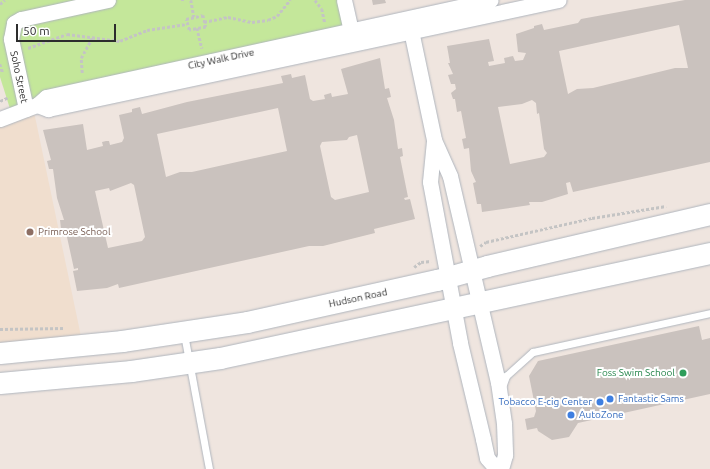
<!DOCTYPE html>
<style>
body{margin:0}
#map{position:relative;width:710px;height:469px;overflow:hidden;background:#efe5df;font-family:Ubuntu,sans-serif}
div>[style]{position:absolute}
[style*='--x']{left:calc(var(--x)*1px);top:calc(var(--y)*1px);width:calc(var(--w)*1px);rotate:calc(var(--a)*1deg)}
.education>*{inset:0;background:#f0dece}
.green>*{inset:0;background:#c4e79a}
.building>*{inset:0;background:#cac2be}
.path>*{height:2.5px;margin-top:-1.25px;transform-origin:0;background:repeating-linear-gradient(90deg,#c4c4c4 0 3px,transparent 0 5px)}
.roads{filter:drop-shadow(0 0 1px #afb5bd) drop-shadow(0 0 1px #afb5bd)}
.lane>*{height:7px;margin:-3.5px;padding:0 3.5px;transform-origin:3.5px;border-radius:3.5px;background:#fff}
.street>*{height:15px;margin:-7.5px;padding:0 7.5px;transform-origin:7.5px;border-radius:7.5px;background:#fff}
.secondary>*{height:21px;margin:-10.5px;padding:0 10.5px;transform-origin:10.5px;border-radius:10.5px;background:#fff}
.dots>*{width:11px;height:11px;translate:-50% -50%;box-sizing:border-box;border:2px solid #fff;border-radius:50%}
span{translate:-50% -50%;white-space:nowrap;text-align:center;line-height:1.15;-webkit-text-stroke:4px #fff;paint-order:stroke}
.street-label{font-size:10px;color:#2d2d2d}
.education-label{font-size:10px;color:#785e54}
.left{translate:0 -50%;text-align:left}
.leisure-label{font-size:10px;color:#27864d}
.right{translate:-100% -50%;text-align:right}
.shop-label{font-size:10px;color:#366cbe}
.scale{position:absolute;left:16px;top:24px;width:100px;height:18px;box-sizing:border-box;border:2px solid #2d2d2d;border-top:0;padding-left:5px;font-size:12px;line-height:14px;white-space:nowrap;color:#2d2d2d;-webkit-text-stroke:3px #fff;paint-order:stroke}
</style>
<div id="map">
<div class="education">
<i style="clip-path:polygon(33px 107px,83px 346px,0 353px,0 119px)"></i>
</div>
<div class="green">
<i style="clip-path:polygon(0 0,344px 0,351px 31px,12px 115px,0 77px)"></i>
</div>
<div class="building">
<i style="clip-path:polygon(372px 0,385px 0,386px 3px,373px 5px)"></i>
<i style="clip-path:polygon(evenodd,685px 0,710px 0,710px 162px,573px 192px,570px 182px,566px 183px,568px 194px,542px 202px,529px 202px,530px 205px,482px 212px,481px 204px,477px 204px,473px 183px,476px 182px,471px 171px,469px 148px,464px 149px,462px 139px,466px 138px,461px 111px,457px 112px,455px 99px,453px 99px,451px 93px,456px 89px,455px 84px,451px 84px,448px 75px,453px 74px,448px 63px,450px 63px,447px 46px,489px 39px,494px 61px,488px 62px,489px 66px,505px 63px,504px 58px,513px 56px,515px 61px,523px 60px,526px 53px,518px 52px,516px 34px,534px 28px,534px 26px,542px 24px,544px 30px,578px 23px,581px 19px,685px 0,679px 25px,688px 68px,675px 68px,593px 88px,577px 89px,568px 94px,559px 51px,679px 25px,685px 0,532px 100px,536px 103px,537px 114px,539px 113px,544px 149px,547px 153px,544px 157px,510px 164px,498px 107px,522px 104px,532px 100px)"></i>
<i style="clip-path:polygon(evenodd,380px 58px,385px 89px,389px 88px,391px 97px,387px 98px,394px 120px,398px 149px,402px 148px,403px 156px,400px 157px,408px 197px,404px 198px,405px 200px,410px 199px,415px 219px,374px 229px,375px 233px,323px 246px,309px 246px,119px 288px,118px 284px,107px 288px,77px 291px,73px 271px,78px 270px,78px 268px,74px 269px,65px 228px,61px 229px,60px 220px,64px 220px,57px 198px,53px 169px,49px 169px,47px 161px,51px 160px,43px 130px,83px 124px,87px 150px,103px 146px,102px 142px,106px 141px,109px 141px,110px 145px,122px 142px,124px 138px,119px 115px,132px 112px,132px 109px,140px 107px,142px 114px,187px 102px,283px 83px,281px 76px,291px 74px,292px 78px,305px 75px,310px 99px,313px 101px,325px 99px,324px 95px,331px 93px,332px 97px,348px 94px,341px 69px,380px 58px,278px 108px,287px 151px,192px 172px,180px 172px,166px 177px,157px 134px,278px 108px,380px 58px,357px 135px,369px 192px,335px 200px,331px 197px,320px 146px,322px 142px,347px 140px,349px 137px,357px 135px,380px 58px,131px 183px,134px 185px,145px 237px,142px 241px,108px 248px,95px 191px,109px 188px,110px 191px,131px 183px)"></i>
<i style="clip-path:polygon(699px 326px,702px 340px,710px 338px,710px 394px,578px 423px,569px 437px,552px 440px,538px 431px,537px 428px,527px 430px,525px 419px,534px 417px,536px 411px,529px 376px,538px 361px)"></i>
</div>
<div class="path">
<i style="--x:181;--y:0;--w:5;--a:0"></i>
<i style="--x:191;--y:0;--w:17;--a:80"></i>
<i style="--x:315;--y:0;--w:11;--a:52"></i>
<i style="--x:322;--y:9;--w:14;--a:78"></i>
<i style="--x:0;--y:4;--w:6;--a:-39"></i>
<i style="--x:203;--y:15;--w:12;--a:76"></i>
<i style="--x:206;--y:27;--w:17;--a:170"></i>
<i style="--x:189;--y:30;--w:11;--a:-105"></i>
<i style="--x:186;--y:19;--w:17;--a:-13"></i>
<i style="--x:204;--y:22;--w:25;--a:-12"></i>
<i style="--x:228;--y:17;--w:25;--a:12"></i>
<i style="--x:252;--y:22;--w:16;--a:-7"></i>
<i style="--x:268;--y:20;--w:10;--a:-24"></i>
<i style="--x:277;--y:16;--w:21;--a:-51"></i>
<i style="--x:197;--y:28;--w:21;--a:76"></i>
<i style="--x:28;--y:48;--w:41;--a:-19.7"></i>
<i style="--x:67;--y:34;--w:53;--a:7.5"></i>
<i style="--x:120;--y:41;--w:29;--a:-22"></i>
<i style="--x:147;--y:30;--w:40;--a:-8.5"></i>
<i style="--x:0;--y:64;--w:9;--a:72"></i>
<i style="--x:82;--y:73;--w:15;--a:-94"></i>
<i style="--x:81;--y:58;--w:25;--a:-61"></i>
<i style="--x:0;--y:101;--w:10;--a:-24"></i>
<i style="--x:480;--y:246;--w:7;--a:-34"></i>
<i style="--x:486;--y:242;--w:109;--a:-12.8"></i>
<i style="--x:592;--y:218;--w:75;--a:-9.2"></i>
<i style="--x:414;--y:267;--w:9;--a:-36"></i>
<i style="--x:421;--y:262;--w:10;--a:-6"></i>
<i style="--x:0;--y:329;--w:65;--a:-0.9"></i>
</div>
<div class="roads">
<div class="lane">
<i style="--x:184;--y:334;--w:137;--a:79.5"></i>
<i style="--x:502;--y:387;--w:12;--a:-70"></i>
<i style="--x:506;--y:376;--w:36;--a:-42"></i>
<i style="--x:533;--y:352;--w:181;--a:-12.4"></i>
</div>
<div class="street">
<i style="--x:344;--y:0;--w:41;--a:77.3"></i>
<i style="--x:409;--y:21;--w:122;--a:78.1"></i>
<i style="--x:434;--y:140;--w:39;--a:66"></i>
<i style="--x:450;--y:176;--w:212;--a:76.9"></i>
<i style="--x:498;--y:382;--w:41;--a:81.7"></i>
<i style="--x:504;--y:423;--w:32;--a:88"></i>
<i style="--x:505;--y:455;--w:15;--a:106"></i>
<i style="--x:37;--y:105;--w:12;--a:20"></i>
<i style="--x:48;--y:109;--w:522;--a:-12.06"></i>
<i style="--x:26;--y:109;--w:72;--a:-102.1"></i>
<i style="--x:11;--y:39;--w:16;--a:-79"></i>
<i style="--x:14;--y:23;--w:8;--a:-30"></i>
<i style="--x:21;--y:19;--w:89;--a:-12.3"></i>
<i style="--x:0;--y:119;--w:40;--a:-21"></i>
<i style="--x:37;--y:105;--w:12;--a:-42"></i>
<i style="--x:46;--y:97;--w:455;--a:-12.3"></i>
<i style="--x:434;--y:141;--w:41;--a:95.6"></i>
<i style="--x:430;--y:182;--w:164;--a:79.4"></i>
<i style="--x:460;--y:343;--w:99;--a:76.5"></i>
<i style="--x:483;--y:439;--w:19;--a:78"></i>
<i style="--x:487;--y:458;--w:15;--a:48"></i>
</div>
<div class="secondary">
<i style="--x:0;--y:353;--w:123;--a:-5.6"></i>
<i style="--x:122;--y:341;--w:126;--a:-8.6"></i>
<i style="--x:247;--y:322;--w:195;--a:-12.5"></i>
<i style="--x:437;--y:280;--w:52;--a:-15.6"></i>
<i style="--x:487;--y:266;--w:229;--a:-13.1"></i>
<i style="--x:0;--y:383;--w:132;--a:-5.2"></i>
<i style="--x:131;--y:371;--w:90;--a:-8.3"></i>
<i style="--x:220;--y:358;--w:501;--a:-12.09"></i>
</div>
</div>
<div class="dots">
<i style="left:30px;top:232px;background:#8d6e63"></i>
<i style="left:683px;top:373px;background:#2e9e5b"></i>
<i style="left:610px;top:399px;background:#3f7fe0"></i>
<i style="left:600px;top:402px;background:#3f7fe0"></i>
<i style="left:571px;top:415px;background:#3f7fe0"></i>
</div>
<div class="street-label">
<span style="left:221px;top:59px;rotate:-12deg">City Walk Drive</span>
<span style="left:19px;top:77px;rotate:78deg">Soho Street</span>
<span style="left:358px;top:298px;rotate:-12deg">Hudson Road</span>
</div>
<div class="education-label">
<span class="left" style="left:38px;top:232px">Primrose School</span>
</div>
<div class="leisure-label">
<span class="right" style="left:675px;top:373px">Foss Swim School</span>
</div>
<div class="shop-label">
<span class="left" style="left:618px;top:399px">Fantastic Sams</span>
<span class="right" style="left:592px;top:402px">Tobacco E-cig Center</span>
<span class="left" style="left:579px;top:415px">AutoZone</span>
</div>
<div class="scale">50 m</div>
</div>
